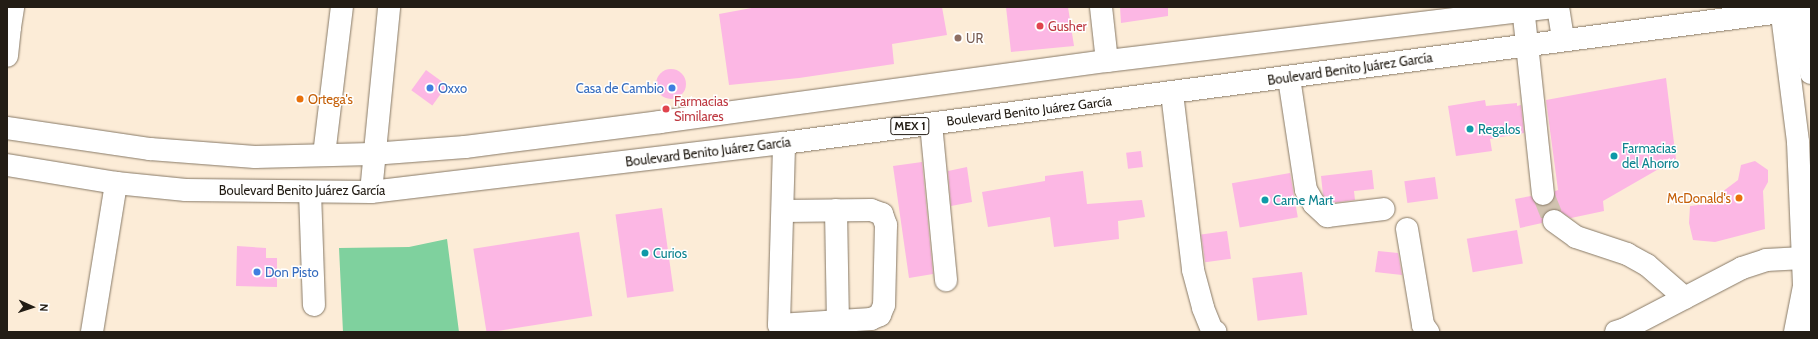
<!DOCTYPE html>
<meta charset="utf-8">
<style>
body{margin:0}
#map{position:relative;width:1818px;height:339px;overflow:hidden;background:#fcecd7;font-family:Cabin,sans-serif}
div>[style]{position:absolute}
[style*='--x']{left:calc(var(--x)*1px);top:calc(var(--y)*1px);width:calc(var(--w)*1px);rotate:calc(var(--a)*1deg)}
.green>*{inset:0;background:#7fd19e}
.building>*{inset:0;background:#fcb7e4;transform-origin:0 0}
.round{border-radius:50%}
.minor-tunnel>*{height:22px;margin-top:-11px;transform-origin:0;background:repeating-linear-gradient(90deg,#d1c3b0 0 22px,transparent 0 33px)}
.roads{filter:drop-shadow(0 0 1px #877966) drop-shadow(0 0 1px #877966)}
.minor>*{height:22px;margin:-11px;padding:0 11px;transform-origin:11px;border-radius:11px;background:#fff}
.major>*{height:22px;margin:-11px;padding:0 11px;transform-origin:11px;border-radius:11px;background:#fff}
.highway>*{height:22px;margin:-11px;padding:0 11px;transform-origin:11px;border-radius:11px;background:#fff}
.dots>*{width:11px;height:11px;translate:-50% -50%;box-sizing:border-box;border:2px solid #fff;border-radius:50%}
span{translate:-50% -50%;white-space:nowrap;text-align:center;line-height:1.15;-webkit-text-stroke:3px #fff;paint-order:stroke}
.shield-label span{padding:1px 3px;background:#fff;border:1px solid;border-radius:3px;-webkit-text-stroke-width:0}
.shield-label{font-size:12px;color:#231d15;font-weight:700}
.health-label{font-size:13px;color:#be3a42}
.left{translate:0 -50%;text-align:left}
.education-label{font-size:13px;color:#785e54}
.street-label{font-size:13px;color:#231d15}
.shop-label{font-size:13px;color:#366cbe}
.right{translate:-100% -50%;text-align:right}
.food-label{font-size:13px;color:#c56008}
.culture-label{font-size:13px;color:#0d838f}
.frame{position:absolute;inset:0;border:8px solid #231d15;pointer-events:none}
.north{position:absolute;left:12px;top:287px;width:40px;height:40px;-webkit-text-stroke:3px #fff;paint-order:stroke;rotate:93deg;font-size:11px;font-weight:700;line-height:16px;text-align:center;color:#231d15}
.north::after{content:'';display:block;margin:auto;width:14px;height:18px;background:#231d15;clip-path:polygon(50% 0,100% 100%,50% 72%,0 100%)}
</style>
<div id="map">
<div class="green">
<i style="clip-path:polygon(447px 239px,459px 332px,343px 332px,339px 248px,409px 247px)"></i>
</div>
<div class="building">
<i style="clip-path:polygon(757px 7px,942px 7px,947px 35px,892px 44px,894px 64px,799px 78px,729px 85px,719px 14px)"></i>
<i style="clip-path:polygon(1006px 7px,1068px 7px,1074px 46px,1011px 52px)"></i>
<i style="clip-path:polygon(1120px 7px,1168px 7px,1168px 16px,1121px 23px)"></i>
<i class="round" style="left:656px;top:69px;width:30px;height:30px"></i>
<i style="left:426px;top:70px;width:26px;height:25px;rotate:36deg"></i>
<i style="clip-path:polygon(1666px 78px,1676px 159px,1603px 201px,1604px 211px,1571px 218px,1556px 209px,1549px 209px,1544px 214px,1542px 223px,1520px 228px,1515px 199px,1531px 196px,1538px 205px,1545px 206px,1551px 204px,1555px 191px,1558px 190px,1546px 100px)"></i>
<i style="clip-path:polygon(1485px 100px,1486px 106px,1517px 103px,1517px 106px,1521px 105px,1524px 133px,1490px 139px,1492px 151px,1456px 156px,1448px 106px)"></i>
<i style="left:1141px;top:151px;width:16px;height:15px;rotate:83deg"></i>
<i style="clip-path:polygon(1755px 161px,1768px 170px,1768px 182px,1763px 191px,1765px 229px,1715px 242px,1693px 240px,1689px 223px,1690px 206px,1706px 204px,1738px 180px,1741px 165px)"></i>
<i style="clip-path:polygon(922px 162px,933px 274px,909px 278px,893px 166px)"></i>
<i style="clip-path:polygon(967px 167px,972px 202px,951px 206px,948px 171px)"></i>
<i style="clip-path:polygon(1372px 170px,1374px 189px,1354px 191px,1355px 200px,1331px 203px,1323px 195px,1321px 176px)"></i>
<i style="clip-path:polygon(1083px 171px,1087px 204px,1142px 200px,1145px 217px,1118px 221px,1119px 239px,1054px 247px,1050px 217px,988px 227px,982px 192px,1045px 181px,1045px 176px)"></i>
<i style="left:1290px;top:173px;width:45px;height:59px;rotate:80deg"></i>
<i style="left:1435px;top:177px;width:22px;height:31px;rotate:82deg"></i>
<i style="left:662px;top:208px;width:84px;height:47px;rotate:82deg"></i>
<i style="left:1517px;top:230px;width:34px;height:51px;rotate:80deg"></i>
<i style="left:1227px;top:231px;width:28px;height:26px;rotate:82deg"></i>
<i style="left:579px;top:232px;width:85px;height:107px;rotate:81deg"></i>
<i style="clip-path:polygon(237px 246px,266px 248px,266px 258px,277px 258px,277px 287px,236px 286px)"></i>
<i style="clip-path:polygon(1378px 251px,1398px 253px,1402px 275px,1375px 272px)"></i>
<i style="left:1302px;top:272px;width:43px;height:50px;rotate:83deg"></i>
</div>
<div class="minor-tunnel">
<i style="--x:1543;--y:194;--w:29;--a:68"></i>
</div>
<div class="roads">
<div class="minor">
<i style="--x:1101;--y:7;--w:54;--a:83.7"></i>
<i style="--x:1523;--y:7;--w:188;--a:83.9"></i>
<i style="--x:1558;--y:7;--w:33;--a:81"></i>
<i style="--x:7;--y:27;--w:3;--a:0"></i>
<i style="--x:10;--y:27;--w:29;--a:96"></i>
<i style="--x:10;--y:27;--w:20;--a:-81"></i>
<i style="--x:1289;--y:78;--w:113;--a:81.4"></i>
<i style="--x:1306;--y:190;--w:16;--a:60"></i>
<i style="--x:1314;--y:204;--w:18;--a:43"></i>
<i style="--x:1327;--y:216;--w:57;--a:-7"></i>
<i style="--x:1172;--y:93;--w:178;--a:83.2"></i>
<i style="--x:1193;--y:270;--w:39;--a:75"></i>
<i style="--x:1203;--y:308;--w:24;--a:68"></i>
<i style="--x:1212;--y:330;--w:4;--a:27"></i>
<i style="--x:931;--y:124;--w:157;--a:84.5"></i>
<i style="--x:324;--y:155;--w:149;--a:-83.1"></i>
<i style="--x:310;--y:192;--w:113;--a:88"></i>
<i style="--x:371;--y:192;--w:186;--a:-84.4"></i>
<i style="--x:836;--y:210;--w:111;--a:89"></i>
<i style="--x:783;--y:211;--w:88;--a:-0.7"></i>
<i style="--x:871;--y:210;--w:12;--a:20"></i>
<i style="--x:882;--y:214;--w:12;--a:70"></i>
<i style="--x:886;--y:225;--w:80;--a:91.4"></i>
<i style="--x:884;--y:305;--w:11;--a:112"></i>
<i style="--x:880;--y:315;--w:10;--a:156"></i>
<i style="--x:871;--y:319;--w:92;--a:176.3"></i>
<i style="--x:779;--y:325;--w:182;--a:-88.4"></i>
<i style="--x:1554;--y:221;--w:27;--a:36"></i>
<i style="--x:1576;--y:237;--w:54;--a:18.4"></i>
<i style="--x:1627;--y:254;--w:23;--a:29"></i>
<i style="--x:1647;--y:265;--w:50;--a:41"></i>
<i style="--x:1407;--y:229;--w:97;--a:80.5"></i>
<i style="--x:1423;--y:325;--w:9;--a:54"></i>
<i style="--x:92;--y:332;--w:151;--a:-80.8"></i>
<i style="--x:1616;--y:332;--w:9;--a:-18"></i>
<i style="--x:1625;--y:329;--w:132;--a:-27.5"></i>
<i style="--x:1742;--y:268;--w:25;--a:-18"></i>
<i style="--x:1766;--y:260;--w:37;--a:-3"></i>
</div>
<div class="major">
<i style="--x:1781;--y:7;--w:136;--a:82.8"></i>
<i style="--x:1798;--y:142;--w:144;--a:87.6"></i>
<i style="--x:1804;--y:286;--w:46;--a:83.8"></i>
<i style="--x:1800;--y:7;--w:67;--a:80.5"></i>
<i style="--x:7;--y:128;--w:145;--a:8.4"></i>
<i style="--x:150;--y:149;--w:105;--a:4.4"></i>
<i style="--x:255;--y:157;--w:117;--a:-1.5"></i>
<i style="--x:372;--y:154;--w:93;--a:-4.3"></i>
<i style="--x:465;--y:147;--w:197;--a:-7.3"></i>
<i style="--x:660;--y:122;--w:451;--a:-7.8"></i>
<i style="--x:1107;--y:61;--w:449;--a:-6.9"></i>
<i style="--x:7;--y:165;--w:110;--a:9.4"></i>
<i style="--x:116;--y:183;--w:70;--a:5.7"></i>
<i style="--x:186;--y:190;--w:185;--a:0.6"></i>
<i style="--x:371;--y:192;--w:416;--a:-6.8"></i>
<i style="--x:784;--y:143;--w:1036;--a:-7.49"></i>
</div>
<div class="highway">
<i style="--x:1795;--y:332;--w:47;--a:-78.9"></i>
</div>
</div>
<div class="dots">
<i style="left:1040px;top:26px;background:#e0444e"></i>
<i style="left:958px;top:38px;background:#8d6e63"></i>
<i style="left:430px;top:88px;background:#3f7fe0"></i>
<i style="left:672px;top:88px;background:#3f7fe0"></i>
<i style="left:300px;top:99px;background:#e8710a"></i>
<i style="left:666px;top:109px;background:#e0444e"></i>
<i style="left:1470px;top:129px;background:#0f9aa8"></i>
<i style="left:1614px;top:156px;background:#0f9aa8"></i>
<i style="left:1739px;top:198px;background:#e8710a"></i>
<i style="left:1265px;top:200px;background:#0f9aa8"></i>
<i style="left:645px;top:253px;background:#0f9aa8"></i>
<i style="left:257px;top:272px;background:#3f7fe0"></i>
</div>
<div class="shield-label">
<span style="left:910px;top:126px">MEX 1</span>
</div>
<div class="health-label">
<span class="left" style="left:1048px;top:26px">Gusher</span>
<span class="left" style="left:674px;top:109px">Farmacias<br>Similares</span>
</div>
<div class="education-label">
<span class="left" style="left:966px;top:38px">UR</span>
</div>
<div class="street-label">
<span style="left:1350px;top:69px;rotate:-8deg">Boulevard Benito Juárez García</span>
<span style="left:1029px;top:111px;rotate:-7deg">Boulevard Benito Juárez García</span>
<span style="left:708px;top:152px;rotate:-7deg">Boulevard Benito Juárez García</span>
<span style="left:302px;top:190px">Boulevard Benito Juárez García</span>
</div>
<div class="shop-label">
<span class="left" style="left:438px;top:88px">Oxxo</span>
<span class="right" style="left:664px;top:88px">Casa de Cambio</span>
<span class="left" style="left:265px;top:272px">Don Pisto</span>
</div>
<div class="food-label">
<span class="left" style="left:308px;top:99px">Ortega's</span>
<span class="right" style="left:1731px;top:198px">McDonald's</span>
</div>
<div class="culture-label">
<span class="left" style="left:1478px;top:129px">Regalos</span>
<span class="left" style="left:1622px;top:156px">Farmacias<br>del Ahorro</span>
<span class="left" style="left:1273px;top:200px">Carne Mart</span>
<span class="left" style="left:653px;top:253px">Curios</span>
</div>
<div class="frame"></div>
<div class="north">N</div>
</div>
